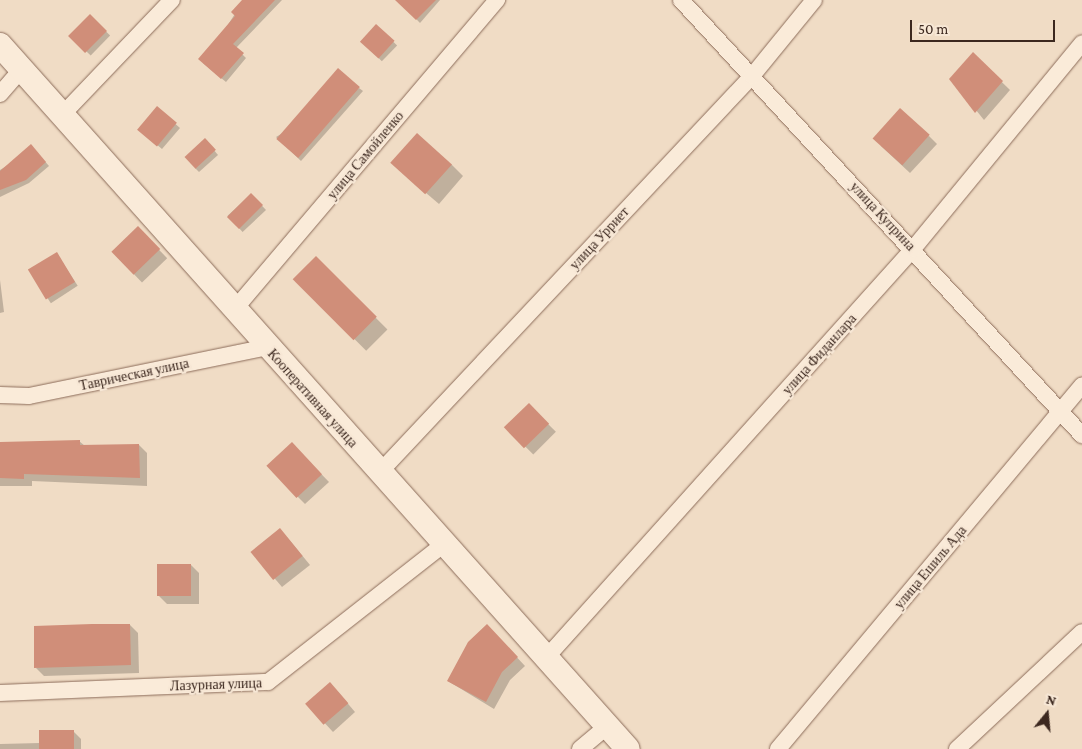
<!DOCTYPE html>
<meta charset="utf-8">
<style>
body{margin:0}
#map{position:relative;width:1082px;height:749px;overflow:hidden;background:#f0dcc5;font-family:"Crimson Pro",serif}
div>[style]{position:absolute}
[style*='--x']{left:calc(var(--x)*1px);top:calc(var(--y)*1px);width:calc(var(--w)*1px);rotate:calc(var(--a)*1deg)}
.shadow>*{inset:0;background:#0003;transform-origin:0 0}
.building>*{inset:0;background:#d08e79;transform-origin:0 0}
.roads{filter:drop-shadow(0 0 1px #8c6c5a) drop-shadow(0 0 1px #8c6c5a)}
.street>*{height:16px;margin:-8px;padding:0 8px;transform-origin:8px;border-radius:8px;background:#faebd9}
.secondary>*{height:24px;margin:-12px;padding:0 12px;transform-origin:12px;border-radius:12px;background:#faebd9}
span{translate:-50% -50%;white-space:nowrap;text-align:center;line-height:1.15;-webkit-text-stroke:4.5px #f7e7d5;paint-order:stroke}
.street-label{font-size:14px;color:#3c281f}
.north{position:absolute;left:1022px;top:689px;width:50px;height:50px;-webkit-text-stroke:4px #f7e7d5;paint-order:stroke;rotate:17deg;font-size:14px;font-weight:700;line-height:20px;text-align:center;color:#3c281f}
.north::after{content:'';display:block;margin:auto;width:18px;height:22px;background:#3c281f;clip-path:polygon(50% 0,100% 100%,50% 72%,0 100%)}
.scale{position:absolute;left:910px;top:20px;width:145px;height:22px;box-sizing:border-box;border:2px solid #3c281f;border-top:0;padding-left:6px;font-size:15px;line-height:18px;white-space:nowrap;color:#3c281f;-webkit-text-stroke:4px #f7e7d5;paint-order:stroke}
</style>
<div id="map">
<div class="shadow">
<i style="clip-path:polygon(244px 0,282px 0,236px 48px,246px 58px,226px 82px,203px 63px)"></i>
<i style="clip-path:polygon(398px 0,440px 0,420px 23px)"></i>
<i style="left:90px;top:16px;width:28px;height:28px;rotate:44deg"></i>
<i style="left:377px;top:26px;width:28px;height:22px;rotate:44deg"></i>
<i style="clip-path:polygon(973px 54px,1010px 90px,984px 120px,951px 79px)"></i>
<i style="clip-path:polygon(359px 88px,363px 91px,301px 161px,276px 137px)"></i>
<i style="clip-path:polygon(157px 108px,180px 128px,162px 149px,143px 133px)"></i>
<i style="clip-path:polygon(929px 136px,937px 144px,910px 173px,881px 146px)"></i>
<i style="clip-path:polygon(208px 143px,218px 155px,199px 172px,195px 168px)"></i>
<i style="clip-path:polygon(34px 149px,49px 166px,29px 183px,0 197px,0 170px)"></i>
<i style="clip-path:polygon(451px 164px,463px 176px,439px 204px,405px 175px)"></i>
<i style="left:251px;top:194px;width:22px;height:32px;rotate:47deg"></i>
<i style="left:138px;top:228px;width:42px;height:35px;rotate:46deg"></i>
<i style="left:57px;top:254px;width:38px;height:32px;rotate:57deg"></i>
<i style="left:316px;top:258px;width:101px;height:30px;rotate:45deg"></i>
<i style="clip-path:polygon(0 280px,4px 312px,0 313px)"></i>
<i style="left:529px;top:405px;width:38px;height:32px;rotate:45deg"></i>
<i style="clip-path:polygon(79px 441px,85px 446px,139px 445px,147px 453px,147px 486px,32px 481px,32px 486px,0 486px,0 443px)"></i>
<i style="clip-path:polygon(299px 451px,329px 482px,305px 504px,297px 496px)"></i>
<i style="clip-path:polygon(287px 537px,310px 565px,282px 587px,252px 552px)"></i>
<i style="clip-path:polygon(191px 565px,199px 573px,199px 604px,167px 604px,159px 596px)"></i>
<i style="clip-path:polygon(130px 625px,138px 633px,139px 673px,44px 676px,36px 668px)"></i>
<i style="clip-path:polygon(495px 634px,525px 666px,510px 680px,494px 709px,448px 681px)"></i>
<i style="clip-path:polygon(338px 692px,355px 712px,333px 732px,307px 704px)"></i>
<i style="clip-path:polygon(73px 731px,81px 739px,81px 749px,0 749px,0 744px,40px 743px)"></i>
</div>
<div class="building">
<i style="clip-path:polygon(242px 0,275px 0,233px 44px,244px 53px,221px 79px,198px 59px,235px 16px,231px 12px)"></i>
<i style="clip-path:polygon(395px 0,436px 0,416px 20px)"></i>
<i style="left:90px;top:14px;width:24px;height:31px;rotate:45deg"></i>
<i style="left:376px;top:24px;width:25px;height:24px;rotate:42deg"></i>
<i style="clip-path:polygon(973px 52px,1003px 81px,975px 113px,949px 79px)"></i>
<i style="left:338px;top:68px;width:29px;height:94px;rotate:41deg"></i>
<i style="left:157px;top:106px;width:26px;height:31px;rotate:40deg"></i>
<i style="left:900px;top:108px;width:40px;height:41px;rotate:42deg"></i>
<i style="left:417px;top:133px;width:47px;height:40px;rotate:42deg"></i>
<i style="left:205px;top:138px;width:16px;height:28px;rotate:47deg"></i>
<i style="clip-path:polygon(31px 144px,46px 162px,26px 180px,0 190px,0 171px)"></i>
<i style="left:251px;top:193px;width:17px;height:34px;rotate:45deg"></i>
<i style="left:138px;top:226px;width:32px;height:37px;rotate:46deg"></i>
<i style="left:57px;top:252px;width:35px;height:34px;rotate:59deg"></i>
<i style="left:316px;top:256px;width:86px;height:33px;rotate:45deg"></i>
<i style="left:529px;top:403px;width:29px;height:35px;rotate:46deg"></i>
<i style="clip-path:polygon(80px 440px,80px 445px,139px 444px,140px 478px,24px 474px,24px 479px,0 478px,0 442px)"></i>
<i style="left:292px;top:442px;width:44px;height:35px;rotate:47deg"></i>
<i style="left:280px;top:528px;width:36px;height:38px;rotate:51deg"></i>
<i style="left:157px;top:564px;width:34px;height:32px"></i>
<i style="clip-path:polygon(92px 624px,130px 624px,131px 665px,34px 668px,34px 626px)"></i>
<i style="clip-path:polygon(487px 624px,518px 657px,502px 672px,486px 702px,447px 681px,468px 642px)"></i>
<i style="left:330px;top:682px;width:28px;height:33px;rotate:49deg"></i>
<i style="left:39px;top:730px;width:35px;height:19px"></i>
</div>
<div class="roads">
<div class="street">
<i style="--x:681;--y:0;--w:592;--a:47.33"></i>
<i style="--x:0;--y:94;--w:33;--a:-49"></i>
<i style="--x:62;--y:115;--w:159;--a:-46.3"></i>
<i style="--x:234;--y:310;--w:407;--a:-49.7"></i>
<i style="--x:0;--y:395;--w:29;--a:2"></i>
<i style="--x:29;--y:396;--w:243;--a:-11.6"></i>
<i style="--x:380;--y:472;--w:543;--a:-46.79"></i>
<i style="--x:752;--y:76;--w:98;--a:-50.8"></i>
<i style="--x:546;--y:658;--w:550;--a:-48.1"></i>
<i style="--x:913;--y:249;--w:266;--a:-50.6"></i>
<i style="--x:0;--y:693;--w:268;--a:-2.4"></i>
<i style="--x:268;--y:682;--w:224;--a:-38.1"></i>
<i style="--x:580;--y:749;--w:35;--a:-40"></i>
<i style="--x:778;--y:749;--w:474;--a:-50.1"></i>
<i style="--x:957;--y:749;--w:171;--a:-43.1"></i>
</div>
<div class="secondary">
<i style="--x:0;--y:45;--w:943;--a:48.27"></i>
</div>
</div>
<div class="street-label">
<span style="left:365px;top:155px;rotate:-50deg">улица Самойленко</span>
<span style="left:883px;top:216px;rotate:47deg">улица Куприна</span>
<span style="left:599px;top:238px;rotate:-47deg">улица Урриет</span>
<span style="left:819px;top:354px;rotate:-48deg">улица Фиданлара</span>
<span style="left:134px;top:374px;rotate:-12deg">Таврическая улица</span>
<span style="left:313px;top:398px;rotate:48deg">Кооперативная улица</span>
<span style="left:930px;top:567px;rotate:-50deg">улица Ешиль Ада</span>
<span style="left:216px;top:684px;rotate:-2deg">Лазурная улица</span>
</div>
<div class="north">N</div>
<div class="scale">50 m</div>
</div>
